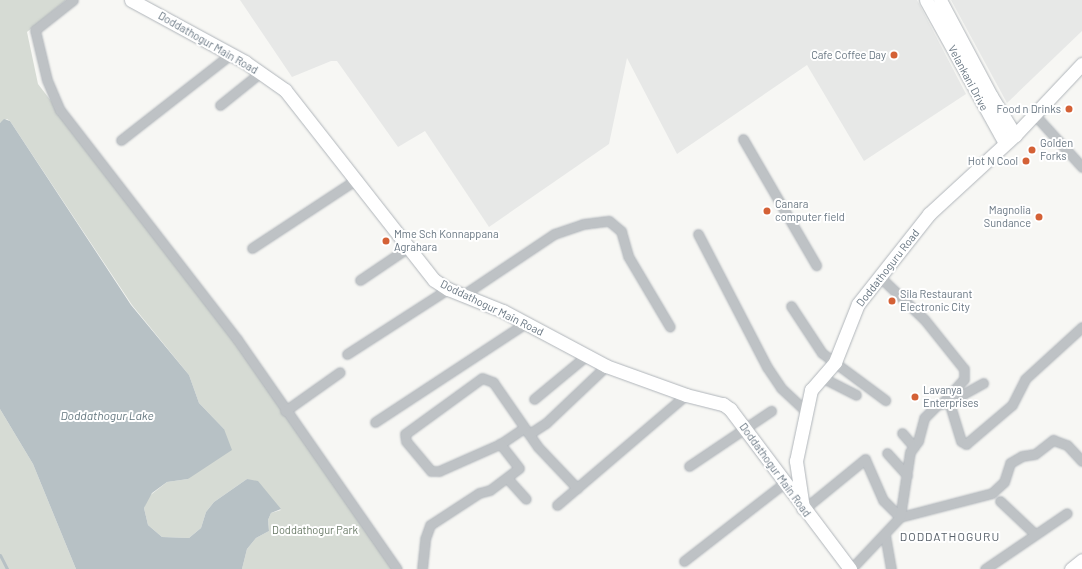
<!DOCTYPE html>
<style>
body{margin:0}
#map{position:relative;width:1082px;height:569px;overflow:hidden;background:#f7f7f4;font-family:Barlow,sans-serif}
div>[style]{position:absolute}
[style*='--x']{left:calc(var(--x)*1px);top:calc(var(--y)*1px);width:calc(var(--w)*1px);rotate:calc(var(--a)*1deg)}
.built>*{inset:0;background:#e7e8e7}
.green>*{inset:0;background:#d6dbd4}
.water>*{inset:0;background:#b7c1c5}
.stream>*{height:3px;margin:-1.5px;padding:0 1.5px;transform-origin:1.5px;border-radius:1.5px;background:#b7c1c5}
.roads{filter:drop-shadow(0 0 1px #b0b5ba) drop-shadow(0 0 1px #b0b5ba)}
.street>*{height:9px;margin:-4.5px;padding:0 4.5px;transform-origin:4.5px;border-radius:4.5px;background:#bec2c5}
.secondary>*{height:13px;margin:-6.5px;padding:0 6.5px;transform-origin:6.5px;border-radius:6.5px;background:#fff}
.dots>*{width:11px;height:11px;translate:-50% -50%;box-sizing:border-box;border:2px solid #fff;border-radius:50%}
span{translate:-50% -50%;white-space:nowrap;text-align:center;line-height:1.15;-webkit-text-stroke:4px #fff;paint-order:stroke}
.street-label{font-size:11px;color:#687682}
.poi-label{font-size:11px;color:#687682}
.right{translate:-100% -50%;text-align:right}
.left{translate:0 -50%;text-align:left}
.park-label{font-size:11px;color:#6a7a67}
.water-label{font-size:12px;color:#64777f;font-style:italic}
.neighbourhood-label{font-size:12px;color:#565f68;letter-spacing:1px}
</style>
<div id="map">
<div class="built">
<i style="clip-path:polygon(240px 0,917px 0,966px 94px,864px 161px,807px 65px,677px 154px,627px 58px,609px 144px,489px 227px,425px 131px,398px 147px,337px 61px,331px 61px,292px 77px)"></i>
<i style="clip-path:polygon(951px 0,1082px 0,1082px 31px,1007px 103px)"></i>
</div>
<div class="green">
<i style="clip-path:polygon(0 0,66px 0,27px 32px,38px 84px,208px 305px,394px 569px,242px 569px,247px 549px,256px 538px,269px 531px,268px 520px,271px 513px,281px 510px,247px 479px,214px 502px,206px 512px,201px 528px,189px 538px,162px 537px,148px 525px,144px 508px,148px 497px,167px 482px,188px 479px,224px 429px,199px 403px,189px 375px,132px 305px,10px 121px,7px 119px,0 123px)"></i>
<i style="clip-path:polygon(0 409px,33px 464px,76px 569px,0 569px)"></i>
</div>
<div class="water">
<i style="clip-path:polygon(4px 119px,10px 121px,131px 305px,189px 375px,199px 403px,224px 429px,232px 450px,188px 479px,167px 482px,152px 493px,144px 508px,148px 525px,162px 537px,189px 538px,201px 528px,206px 512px,214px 502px,247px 479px,258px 481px,281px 509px,271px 513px,268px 520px,269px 531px,256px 538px,247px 549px,242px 569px,76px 569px,33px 464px,0 409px,0 123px)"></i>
</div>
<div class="stream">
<i style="--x:0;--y:555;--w:16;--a:63"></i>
</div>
<div class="roads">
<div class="street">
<i style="--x:73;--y:0;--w:48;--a:141.7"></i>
<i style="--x:35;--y:30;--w:51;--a:76.5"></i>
<i style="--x:47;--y:80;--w:33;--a:67"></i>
<i style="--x:60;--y:110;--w:289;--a:52.3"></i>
<i style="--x:237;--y:339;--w:280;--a:55.2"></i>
<i style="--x:220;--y:105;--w:51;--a:-38.7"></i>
<i style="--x:1035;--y:115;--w:70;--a:47.9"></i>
<i style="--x:743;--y:139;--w:146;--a:59.9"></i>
<i style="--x:121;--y:140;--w:140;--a:-38"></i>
<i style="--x:698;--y:234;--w:150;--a:62.6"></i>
<i style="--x:767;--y:367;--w:25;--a:56"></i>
<i style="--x:781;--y:388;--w:34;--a:43"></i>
<i style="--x:252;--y:248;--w:126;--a:-33.3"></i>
<i style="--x:880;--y:277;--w:61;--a:43.7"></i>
<i style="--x:924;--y:319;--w:64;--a:51.3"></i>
<i style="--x:964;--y:369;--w:10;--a:90"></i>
<i style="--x:964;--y:379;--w:31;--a:132"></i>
<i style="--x:360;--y:280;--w:59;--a:-34"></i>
<i style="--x:463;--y:295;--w:110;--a:-33.8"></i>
<i style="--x:554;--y:234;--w:31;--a:-19"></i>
<i style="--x:583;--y:224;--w:26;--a:-7"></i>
<i style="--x:609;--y:221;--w:16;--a:40"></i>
<i style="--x:621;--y:231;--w:26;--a:74"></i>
<i style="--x:628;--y:256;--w:82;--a:59.4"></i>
<i style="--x:791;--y:306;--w:56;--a:56.6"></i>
<i style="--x:822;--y:353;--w:79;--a:36.7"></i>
<i style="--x:347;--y:354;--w:120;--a:-32.8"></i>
<i style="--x:823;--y:378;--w:37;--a:27"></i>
<i style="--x:534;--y:399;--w:67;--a:-39.6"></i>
<i style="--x:949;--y:402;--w:41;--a:72.9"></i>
<i style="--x:961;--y:441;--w:6;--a:31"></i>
<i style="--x:966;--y:444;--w:60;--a:-40.3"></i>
<i style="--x:1012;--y:405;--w:29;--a:-63"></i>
<i style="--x:1025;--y:379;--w:77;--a:-42.4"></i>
<i style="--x:285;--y:411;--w:67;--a:-35.3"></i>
<i style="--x:375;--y:422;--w:181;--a:-33.3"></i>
<i style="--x:524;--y:428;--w:29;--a:146"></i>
<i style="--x:500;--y:444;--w:67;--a:156.1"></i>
<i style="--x:439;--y:471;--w:8;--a:180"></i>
<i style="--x:431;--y:471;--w:39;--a:-130"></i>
<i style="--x:406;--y:441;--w:7;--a:-98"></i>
<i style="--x:405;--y:434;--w:95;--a:-36"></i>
<i style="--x:482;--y:378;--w:12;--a:20"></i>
<i style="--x:493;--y:382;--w:79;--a:55.3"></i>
<i style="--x:538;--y:447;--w:57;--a:46.4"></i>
<i style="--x:902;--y:433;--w:18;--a:49"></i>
<i style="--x:529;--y:434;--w:20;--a:-33"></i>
<i style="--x:546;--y:423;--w:83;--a:-43.5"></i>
<i style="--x:887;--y:453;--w:30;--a:48"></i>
<i style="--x:689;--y:466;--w:99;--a:-33.9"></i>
<i style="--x:507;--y:478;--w:28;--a:48"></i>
<i style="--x:1000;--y:501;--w:48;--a:43.3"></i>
<i style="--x:557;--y:505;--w:170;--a:-40.5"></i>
<i style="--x:804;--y:509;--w:79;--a:-39.3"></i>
<i style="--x:865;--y:459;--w:45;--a:66.3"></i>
<i style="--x:883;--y:500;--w:24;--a:45"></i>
<i style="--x:900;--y:517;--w:95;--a:-14.6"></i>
<i style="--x:992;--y:493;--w:16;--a:-43"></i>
<i style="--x:1004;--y:482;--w:20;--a:-72"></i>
<i style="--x:1010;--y:463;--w:14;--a:-30"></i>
<i style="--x:1022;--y:456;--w:13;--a:-9"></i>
<i style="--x:1035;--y:454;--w:23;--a:-38"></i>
<i style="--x:1053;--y:440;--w:15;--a:20"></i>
<i style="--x:1067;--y:445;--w:22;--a:47"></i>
<i style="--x:885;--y:535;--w:35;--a:80"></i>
<i style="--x:684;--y:561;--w:125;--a:-37.9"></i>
<i style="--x:422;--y:569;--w:30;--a:-84"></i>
<i style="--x:425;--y:539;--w:15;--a:-70"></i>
<i style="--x:430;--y:525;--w:59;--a:-33.1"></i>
<i style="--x:479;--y:493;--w:11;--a:-15"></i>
<i style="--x:490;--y:490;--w:36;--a:-37"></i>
<i style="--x:519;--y:468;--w:31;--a:-128"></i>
<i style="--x:851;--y:569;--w:71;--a:-46.7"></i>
<i style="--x:900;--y:517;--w:66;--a:-81.3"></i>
<i style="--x:910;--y:452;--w:14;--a:-54"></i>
<i style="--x:918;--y:441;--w:24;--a:-75"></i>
<i style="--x:924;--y:418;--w:18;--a:-45"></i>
<i style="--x:937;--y:405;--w:12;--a:-14"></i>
<i style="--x:949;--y:402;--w:39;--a:-29"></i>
<i style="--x:985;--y:569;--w:99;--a:-34.3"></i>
</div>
<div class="secondary">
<i style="--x:131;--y:0;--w:130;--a:28.5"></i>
<i style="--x:245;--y:62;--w:49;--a:35"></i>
<i style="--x:285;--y:90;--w:241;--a:51.9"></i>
<i style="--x:434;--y:280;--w:17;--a:33"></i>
<i style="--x:448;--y:289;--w:59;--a:21.8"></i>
<i style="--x:503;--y:311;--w:117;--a:28.1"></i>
<i style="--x:606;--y:366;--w:85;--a:19.9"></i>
<i style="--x:686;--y:395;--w:38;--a:14"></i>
<i style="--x:723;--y:404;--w:9;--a:36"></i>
<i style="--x:730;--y:409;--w:200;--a:53.1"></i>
<i style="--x:926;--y:0;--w:163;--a:61.1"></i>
<i style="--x:940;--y:0;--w:109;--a:62"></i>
<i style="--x:991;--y:96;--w:46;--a:58.4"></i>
<i style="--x:803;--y:508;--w:48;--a:-98.5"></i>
<i style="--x:796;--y:461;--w:73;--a:-78.1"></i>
<i style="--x:811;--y:390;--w:37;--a:-49"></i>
<i style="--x:835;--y:362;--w:62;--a:-68.4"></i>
<i style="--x:858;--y:304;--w:115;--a:-51.7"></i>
<i style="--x:929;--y:214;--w:117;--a:-42.6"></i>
<i style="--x:1015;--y:135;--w:98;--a:-46.7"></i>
<i style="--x:1071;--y:569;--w:14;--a:-39"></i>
</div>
</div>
<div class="dots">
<i style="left:894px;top:55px;background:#d46136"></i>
<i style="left:1069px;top:109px;background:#d46136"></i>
<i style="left:1032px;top:150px;background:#d46136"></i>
<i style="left:1026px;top:161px;background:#d46136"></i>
<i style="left:767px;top:211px;background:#d46136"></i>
<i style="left:1039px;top:217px;background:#d46136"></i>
<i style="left:386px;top:241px;background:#d46136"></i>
<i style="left:892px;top:301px;background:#d46136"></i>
<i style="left:915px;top:397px;background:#d46136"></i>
</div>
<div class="street-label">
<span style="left:208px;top:43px;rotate:30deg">Doddathogur Main Road</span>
<span style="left:968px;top:78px;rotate:62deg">Velankani Drive</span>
<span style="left:888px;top:268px;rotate:-52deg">Doddathoguru Road</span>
<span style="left:492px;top:308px;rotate:26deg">Doddathogur Main Road</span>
<span style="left:775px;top:470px;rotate:54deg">Doddathogur Main Road</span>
</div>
<div class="poi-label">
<span class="right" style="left:886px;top:55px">Cafe Coffee Day</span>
<span class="right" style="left:1061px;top:109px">Food n Drinks</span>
<span class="left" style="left:1040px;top:150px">Golden<br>Forks</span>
<span class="right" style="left:1018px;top:161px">Hot N Cool</span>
<span class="left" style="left:775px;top:211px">Canara<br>computer field</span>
<span class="right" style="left:1031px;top:217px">Magnolia<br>Sundance</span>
<span class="left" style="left:394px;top:241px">Mme Sch Konnappana<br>Agrahara</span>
<span class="left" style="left:900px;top:301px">Sila Restaurant<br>Electronic City</span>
<span class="left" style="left:923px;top:397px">Lavanya<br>Enterprises</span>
</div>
<div class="park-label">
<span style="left:315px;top:530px">Doddathogur Park</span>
</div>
<div class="water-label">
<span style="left:107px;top:416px">Doddathogur Lake</span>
</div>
<div class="neighbourhood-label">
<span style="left:950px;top:537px">DODDATHOGURU</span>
</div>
</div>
